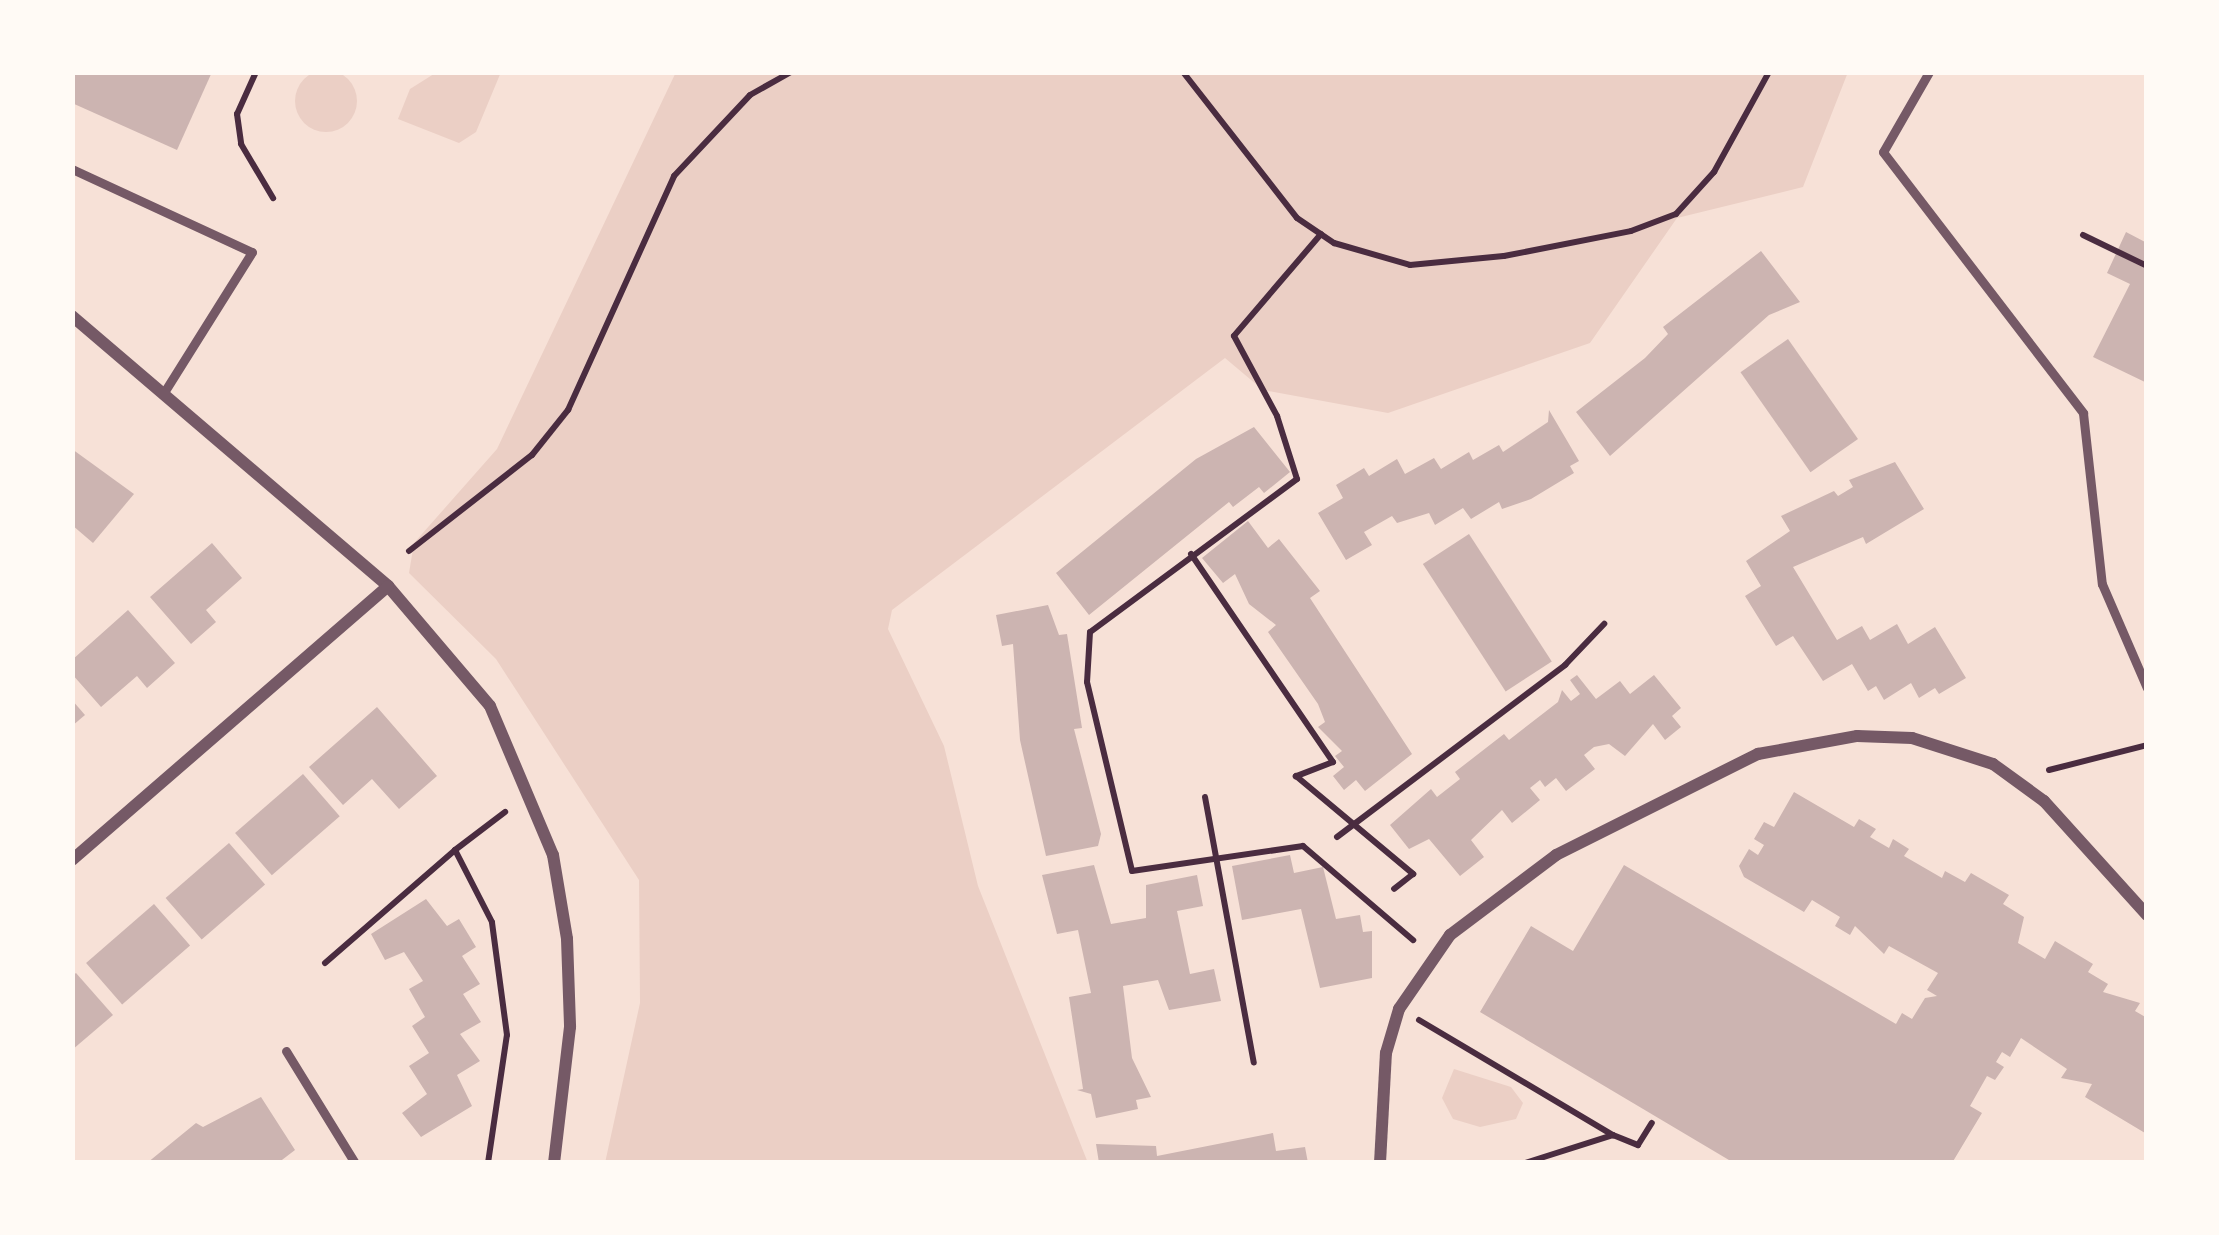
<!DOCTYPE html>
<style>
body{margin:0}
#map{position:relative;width:2219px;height:1235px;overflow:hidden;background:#f7e1d7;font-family:"Archivo Narrow",sans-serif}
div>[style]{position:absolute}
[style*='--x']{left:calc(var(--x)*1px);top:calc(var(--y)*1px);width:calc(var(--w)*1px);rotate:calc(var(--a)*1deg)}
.green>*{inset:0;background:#ebcfc5}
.round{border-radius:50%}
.building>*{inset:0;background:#ccb4b1;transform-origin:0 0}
.path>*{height:6px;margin:-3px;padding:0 3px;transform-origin:3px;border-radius:3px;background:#4a2c40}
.service>*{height:9px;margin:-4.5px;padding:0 4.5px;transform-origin:4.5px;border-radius:4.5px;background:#755966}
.minor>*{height:12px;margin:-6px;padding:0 6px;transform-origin:6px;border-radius:6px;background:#755966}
span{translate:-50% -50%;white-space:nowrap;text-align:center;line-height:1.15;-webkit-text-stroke:9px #fffaf5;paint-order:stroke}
.frame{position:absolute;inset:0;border:75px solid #fffaf5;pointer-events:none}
</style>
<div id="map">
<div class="green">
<i class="round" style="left:295px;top:70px;width:62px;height:62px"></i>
<i style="clip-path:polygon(437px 72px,501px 72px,476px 132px,459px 143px,398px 119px,410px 89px)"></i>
<i style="clip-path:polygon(676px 72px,1848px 72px,1803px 187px,1677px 218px,1590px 343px,1388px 413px,1263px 390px,1225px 358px,892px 610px,888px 629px,944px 746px,978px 886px,1088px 1163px,605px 1163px,640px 1003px,639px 880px,496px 659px,409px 573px,414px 543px,497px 449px)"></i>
<i style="clip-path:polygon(1454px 1069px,1511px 1087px,1523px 1103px,1516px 1119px,1480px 1127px,1453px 1119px,1442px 1098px)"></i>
</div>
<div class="building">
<i style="clip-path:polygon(72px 72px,212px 72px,177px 150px,72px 103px)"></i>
<i style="clip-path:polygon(2126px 232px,2147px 243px,2147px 383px,2093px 357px,2130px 284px,2107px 273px)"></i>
<i style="clip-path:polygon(1761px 251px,1800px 302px,1769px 315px,1610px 456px,1576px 412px,1645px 358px,1668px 334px,1663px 327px)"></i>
<i style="left:1788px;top:339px;width:122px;height:58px;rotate:55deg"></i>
<i style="clip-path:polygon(1549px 410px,1579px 461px,1570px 466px,1574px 473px,1531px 499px,1502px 509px,1499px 502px,1471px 519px,1463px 508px,1435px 525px,1429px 513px,1397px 523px,1392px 516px,1364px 532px,1372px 545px,1346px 560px,1318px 513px,1343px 498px,1336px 485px,1364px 468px,1369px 476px,1397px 459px,1405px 474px,1434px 458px,1441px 469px,1469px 452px,1473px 460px,1499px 445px,1503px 452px,1548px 422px)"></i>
<i style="clip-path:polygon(1254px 427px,1290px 472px,1264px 493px,1259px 487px,1233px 507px,1229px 502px,1089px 615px,1056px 573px,1196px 459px)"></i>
<i style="clip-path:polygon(72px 449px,134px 494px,93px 543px,72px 525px)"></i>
<i style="clip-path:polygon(1895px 462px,1924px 509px,1866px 544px,1863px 537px,1793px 567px,1837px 640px,1862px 626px,1870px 640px,1897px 624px,1908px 644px,1935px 627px,1966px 678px,1939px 694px,1935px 688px,1919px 698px,1911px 683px,1884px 700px,1876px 686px,1868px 691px,1852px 664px,1823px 681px,1793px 636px,1776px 646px,1745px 596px,1761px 586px,1746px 561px,1790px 531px,1781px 516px,1834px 491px,1838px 496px,1853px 487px,1849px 480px)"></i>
<i style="clip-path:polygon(1248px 521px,1268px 548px,1279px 539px,1320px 591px,1310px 598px,1412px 754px,1365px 791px,1356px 780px,1344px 790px,1333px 776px,1344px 767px,1335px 756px,1342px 751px,1318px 727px,1325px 722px,1318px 704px,1268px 632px,1276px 625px,1249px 604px,1235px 574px,1223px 583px,1202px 558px)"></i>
<i style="left:1469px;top:534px;width:152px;height:55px;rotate:57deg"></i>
<i style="clip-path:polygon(212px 543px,242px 578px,206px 610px,216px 622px,191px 644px,150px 597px)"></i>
<i style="clip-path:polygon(1048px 605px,1059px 635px,1067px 634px,1082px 728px,1074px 729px,1101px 834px,1098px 846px,1046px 856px,1020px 740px,1013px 644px,1002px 646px,996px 615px)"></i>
<i style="clip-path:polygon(128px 610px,175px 663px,147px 688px,137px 676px,101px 707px,72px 674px,72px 660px)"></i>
<i style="clip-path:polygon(1577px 675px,1596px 699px,1620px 681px,1630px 694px,1654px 675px,1681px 708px,1672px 716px,1681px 727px,1665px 740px,1653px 724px,1625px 756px,1609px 744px,1594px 747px,1584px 755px,1595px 769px,1566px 791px,1556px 778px,1545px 787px,1540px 780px,1530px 788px,1540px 800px,1512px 823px,1502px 810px,1471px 840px,1484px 857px,1460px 876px,1429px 839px,1409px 849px,1390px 825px,1431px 789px,1437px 797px,1460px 779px,1455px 772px,1504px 734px,1509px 740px,1558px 702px,1562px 690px,1571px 701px,1580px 694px,1570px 680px)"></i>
<i style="clip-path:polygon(72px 700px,85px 715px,72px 726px)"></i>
<i style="clip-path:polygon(377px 707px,437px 776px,399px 809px,372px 779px,343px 805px,309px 767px)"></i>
<i style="left:303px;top:774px;width:56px;height:90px;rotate:49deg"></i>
<i style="clip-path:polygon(1794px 792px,1854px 827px,1859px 819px,1876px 829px,1870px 837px,1889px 848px,1893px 839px,1909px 849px,1904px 856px,1942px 878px,1945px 871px,1965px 882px,1971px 873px,2009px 895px,2003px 904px,2024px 917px,2018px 943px,2045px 959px,2055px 941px,2093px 964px,2088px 972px,2108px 984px,2103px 992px,2140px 1003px,2135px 1011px,2147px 1018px,2145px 1133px,2085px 1097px,2092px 1084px,2061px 1078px,2067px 1069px,2021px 1038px,2010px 1057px,2002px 1052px,1996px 1062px,2004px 1067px,1995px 1080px,1987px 1076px,1970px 1106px,1982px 1113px,1952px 1163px,1734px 1163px,1480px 1012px,1531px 926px,1573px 951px,1624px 865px,1896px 1024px,1902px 1013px,1912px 1019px,1925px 998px,1937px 996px,1927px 990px,1938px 973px,1889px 946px,1884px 954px,1855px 926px,1850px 935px,1835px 926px,1840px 917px,1812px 900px,1804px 912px,1744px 877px,1739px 866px,1749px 849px,1758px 855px,1764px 845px,1754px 839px,1764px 822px,1774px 827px)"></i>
<i style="left:229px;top:843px;width:55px;height:84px;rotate:49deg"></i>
<i style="clip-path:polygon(1290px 855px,1294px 873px,1323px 867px,1336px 919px,1360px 915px,1363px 932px,1372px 931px,1372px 978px,1320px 988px,1301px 909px,1242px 920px,1232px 866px)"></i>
<i style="clip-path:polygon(1094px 865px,1111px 924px,1146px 918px,1146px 885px,1197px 875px,1203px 906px,1177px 911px,1190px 974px,1214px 969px,1221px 1001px,1169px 1010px,1158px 980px,1123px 986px,1132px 1058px,1151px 1097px,1136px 1100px,1138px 1109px,1096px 1118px,1091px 1094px,1077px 1090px,1083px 1089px,1069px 997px,1091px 993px,1078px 930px,1057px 934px,1042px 875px)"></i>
<i style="clip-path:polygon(426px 899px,447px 926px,459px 919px,476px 947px,462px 956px,480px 984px,463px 994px,481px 1022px,460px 1034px,480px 1061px,457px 1075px,472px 1106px,421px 1137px,402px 1113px,427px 1094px,409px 1066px,429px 1053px,412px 1026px,425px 1017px,409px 989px,423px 981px,404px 952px,385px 960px,371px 934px)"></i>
<i style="left:154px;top:904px;width:55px;height:90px;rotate:49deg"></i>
<i style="clip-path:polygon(76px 973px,113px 1015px,72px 1050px,72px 976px)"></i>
<i style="clip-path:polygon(261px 1097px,295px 1150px,278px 1163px,147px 1163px,196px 1123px,203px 1127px)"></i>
<i style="clip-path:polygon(1273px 1133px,1276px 1151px,1305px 1147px,1308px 1163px,1099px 1163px,1096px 1144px,1156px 1146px,1157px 1156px)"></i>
</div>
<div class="path">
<i style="--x:256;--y:72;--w:46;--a:114.3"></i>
<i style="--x:237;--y:114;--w:30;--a:82"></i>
<i style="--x:241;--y:144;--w:63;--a:59.3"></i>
<i style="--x:1183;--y:72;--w:185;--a:52"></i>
<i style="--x:1297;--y:218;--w:45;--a:34"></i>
<i style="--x:1334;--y:243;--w:79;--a:16.1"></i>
<i style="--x:1410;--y:265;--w:94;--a:-5.5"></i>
<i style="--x:1504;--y:256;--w:129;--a:-11.1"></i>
<i style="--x:1631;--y:231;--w:48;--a:-20.7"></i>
<i style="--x:1676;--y:214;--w:57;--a:-47.9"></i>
<i style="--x:1714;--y:172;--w:114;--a:-61.2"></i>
<i style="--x:1321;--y:234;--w:134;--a:130.5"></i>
<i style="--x:1234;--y:336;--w:91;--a:61.7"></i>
<i style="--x:1277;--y:416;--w:66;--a:72.4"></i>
<i style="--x:1297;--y:479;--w:257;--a:143.5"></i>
<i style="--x:1090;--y:632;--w:50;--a:93.4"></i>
<i style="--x:1087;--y:682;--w:194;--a:76.6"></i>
<i style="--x:1132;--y:871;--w:173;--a:-8.3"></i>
<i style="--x:1303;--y:846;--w:145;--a:40.5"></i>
<i style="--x:2083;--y:235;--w:71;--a:25.8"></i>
<i style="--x:409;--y:551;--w:156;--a:-38"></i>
<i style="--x:532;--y:455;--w:58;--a:-51.3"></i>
<i style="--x:568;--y:410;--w:257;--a:-65.6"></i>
<i style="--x:674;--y:176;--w:111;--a:-46.8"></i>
<i style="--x:750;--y:95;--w:47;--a:-29.3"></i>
<i style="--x:1191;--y:554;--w:252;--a:55.7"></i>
<i style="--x:1333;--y:762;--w:40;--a:159"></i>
<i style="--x:1296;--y:776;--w:153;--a:39.9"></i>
<i style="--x:1413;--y:874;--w:24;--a:142"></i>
<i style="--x:2049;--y:770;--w:101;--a:-14.3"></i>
<i style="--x:1205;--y:797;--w:270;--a:79.6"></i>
<i style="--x:1337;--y:837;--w:286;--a:-37"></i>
<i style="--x:1565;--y:665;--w:57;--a:-46.4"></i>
<i style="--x:325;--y:963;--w:172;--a:-41"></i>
<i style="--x:1419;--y:1020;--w:226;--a:30.7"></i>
<i style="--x:1613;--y:1135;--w:27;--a:22"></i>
<i style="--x:1638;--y:1145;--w:26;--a:-58"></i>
<i style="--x:488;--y:1163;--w:129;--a:-81.6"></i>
<i style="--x:507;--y:1035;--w:114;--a:-97.6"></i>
<i style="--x:492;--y:922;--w:81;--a:-117.2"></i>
<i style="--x:455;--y:850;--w:63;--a:-37.2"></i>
<i style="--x:1525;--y:1163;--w:92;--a:-17.7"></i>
</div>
<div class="service">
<i style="--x:1929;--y:72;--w:92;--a:119.9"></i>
<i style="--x:1883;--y:152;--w:329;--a:52.5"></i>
<i style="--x:2083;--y:413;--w:172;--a:83.7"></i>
<i style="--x:2102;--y:584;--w:113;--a:66.6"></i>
<i style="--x:72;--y:169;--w:198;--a:24.8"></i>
<i style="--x:252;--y:252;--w:168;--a:122.1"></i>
<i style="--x:286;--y:1051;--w:132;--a:58.4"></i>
</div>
<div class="minor">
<i style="--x:72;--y:316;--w:416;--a:40.5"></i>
<i style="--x:388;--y:586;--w:157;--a:49.6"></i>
<i style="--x:490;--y:706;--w:162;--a:67.1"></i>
<i style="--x:553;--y:855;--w:85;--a:80.5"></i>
<i style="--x:567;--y:939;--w:88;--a:88"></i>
<i style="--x:570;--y:1027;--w:137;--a:96.7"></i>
<i style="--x:72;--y:860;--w:418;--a:-40.9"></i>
<i style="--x:1380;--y:1163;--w:110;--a:-86.9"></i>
<i style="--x:1386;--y:1053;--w:46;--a:-73.5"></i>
<i style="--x:1399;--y:1009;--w:90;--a:-55.4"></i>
<i style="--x:1450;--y:935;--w:133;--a:-37"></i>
<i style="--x:1556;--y:855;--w:226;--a:-26.6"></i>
<i style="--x:1758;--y:754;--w:101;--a:-10.3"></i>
<i style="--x:1857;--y:736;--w:55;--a:2.1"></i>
<i style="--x:1912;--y:738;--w:85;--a:17.8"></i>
<i style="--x:1993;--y:764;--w:63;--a:36"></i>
<i style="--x:2044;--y:801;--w:154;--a:47.9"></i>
</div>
<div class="frame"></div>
</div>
